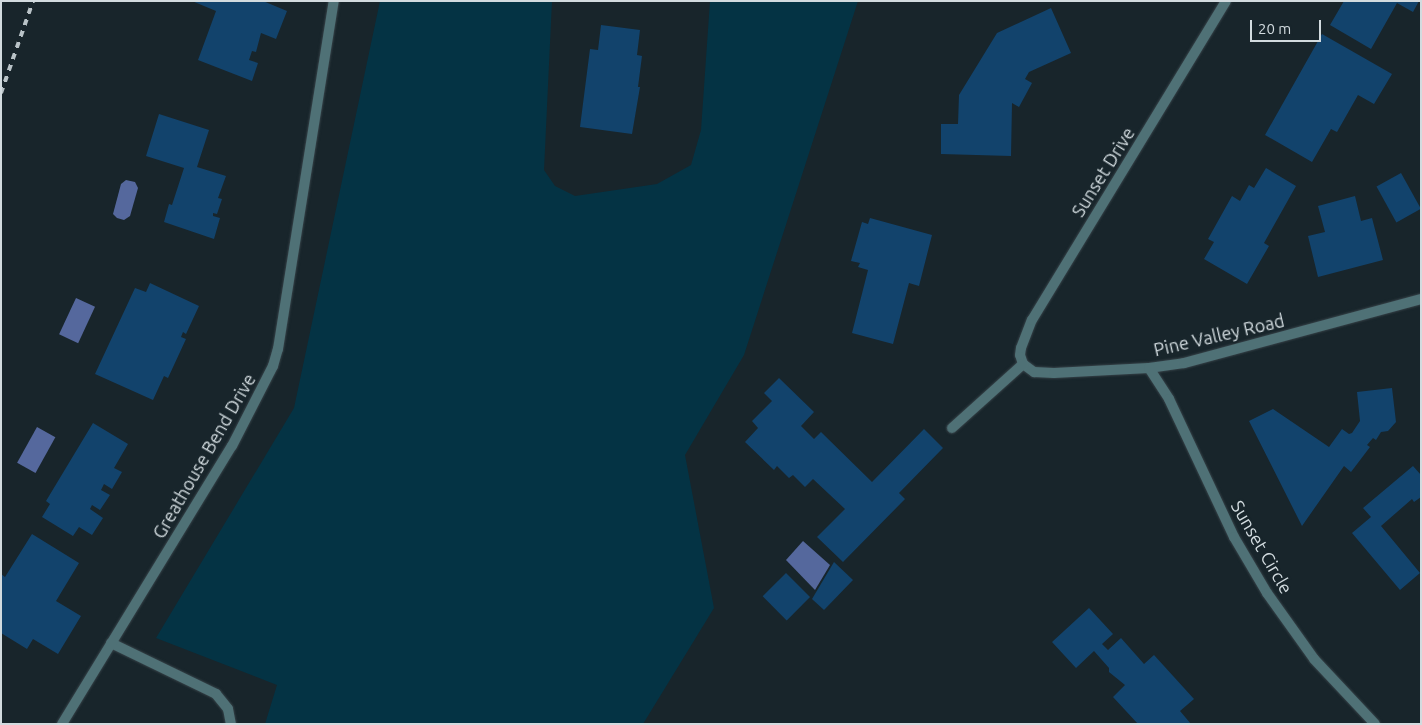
<!DOCTYPE html>
<style>
body{margin:0}
#map{position:relative;width:1422px;height:725px;overflow:hidden;background:#18252b;font-family:Ubuntu,sans-serif}
div>[style]{position:absolute}
[style*='--x']{left:calc(var(--x)*1px);top:calc(var(--y)*1px);width:calc(var(--w)*1px);rotate:calc(var(--a)*1deg)}
.green>*{inset:0;background:#043344}
.water>*{inset:0;background:#55689d;transform-origin:0 0}
.building>*{inset:0;background:#12436c;transform-origin:0 0}
.roads{filter:drop-shadow(0 0 1px #364248) drop-shadow(0 0 1px #364248)}
.service>*{height:10px;margin:-5px;padding:0 5px;transform-origin:5px;border-radius:5px;background:#4f7176}
.minor>*{height:10px;margin:-5px;padding:0 5px;transform-origin:5px;border-radius:5px;background:#4f7176}
.rail>*{height:4px;margin-top:-2px;transform-origin:0;background:repeating-linear-gradient(90deg,#b9c3c7 0 6px,transparent 0 12px)}
span{translate:-50% -50%;white-space:nowrap;text-align:center;line-height:1.15;-webkit-text-stroke:4px #18252b;paint-order:stroke}
.street-label{font-size:18px;color:#d2dbdf}
.frame{position:absolute;inset:0;border:2px solid #d2dbdf;pointer-events:none}
.scale{position:absolute;left:1250px;top:20px;width:71px;height:22px;box-sizing:border-box;border:2px solid #d2dbdf;border-top:0;padding-left:6px;font-size:15px;line-height:18px;white-space:nowrap;color:#d2dbdf;-webkit-text-stroke:4px #18252b;paint-order:stroke}
</style>
<div id="map">
<div class="green">
<i style="clip-path:polygon(380px 1px,552px 1px,544px 170px,555px 186px,575px 196px,657px 184px,691px 165px,701px 130px,710px 1px,858px 1px,744px 355px,685px 455px,714px 608px,643px 724px,265px 724px,277px 685px,156px 638px,294px 408px)"></i>
</div>
<div class="water">
<i style="clip-path:polygon(126px 180px,135px 182px,138px 188px,130px 216px,124px 220px,117px 218px,113px 214px,121px 184px)"></i>
<i style="left:76px;top:298px;width:21px;height:40px;rotate:25deg"></i>
<i style="left:37px;top:427px;width:21px;height:41px;rotate:29deg"></i>
<i style="clip-path:polygon(803px 541px,830px 565px,815px 590px,786px 560px)"></i>
</div>
<div class="building">
<i style="clip-path:polygon(192px 1px,263px 1px,287px 11px,276px 39px,261px 33px,256px 52px,252px 51px,249px 60px,258px 63px,252px 81px,198px 60px,216px 11px)"></i>
<i style="clip-path:polygon(1344px 1px,1419px 1px,1413px 12px,1397px 3px,1371px 49px,1330px 25px)"></i>
<i style="clip-path:polygon(1051px 8px,1071px 53px,1029px 72px,1025px 79px,1032px 83px,1019px 107px,1012px 103px,1011px 156px,941px 154px,941px 124px,958px 124px,959px 95px,997px 33px)"></i>
<i style="clip-path:polygon(601px 25px,640px 30px,637px 55px,642px 56px,638px 87px,640px 87px,632px 134px,580px 127px,590px 49px,598px 50px)"></i>
<i style="clip-path:polygon(1322px 34px,1392px 74px,1374px 104px,1358px 95px,1337px 132px,1331px 129px,1312px 162px,1265px 135px)"></i>
<i style="clip-path:polygon(159px 114px,209px 130px,197px 167px,226px 176px,218px 198px,222px 199px,217px 214px,213px 213px,213px 216px,220px 218px,214px 239px,164px 222px,169px 204px,172px 205px,184px 168px,146px 156px)"></i>
<i style="clip-path:polygon(1266px 168px,1296px 186px,1264px 243px,1269px 246px,1247px 284px,1204px 259px,1214px 242px,1208px 239px,1232px 196px,1240px 201px,1249px 185px,1254px 188px)"></i>
<i style="left:1401px;top:173px;width:41px;height:28px;rotate:61deg"></i>
<i style="clip-path:polygon(1355px 196px,1361px 221px,1372px 218px,1383px 260px,1318px 277px,1308px 236px,1325px 232px,1318px 206px)"></i>
<i style="clip-path:polygon(870px 218px,932px 235px,919px 286px,909px 283px,893px 344px,852px 333px,868px 270px,858px 267px,860px 263px,851px 261px,862px 222px,868px 224px)"></i>
<i style="clip-path:polygon(150px 283px,199px 306px,186px 334px,183px 332px,181px 337px,186px 339px,168px 378px,164px 376px,153px 400px,95px 374px,135px 288px,146px 292px)"></i>
<i style="clip-path:polygon(779px 378px,814px 412px,801px 426px,814px 439px,821px 432px,872px 482px,924px 429px,943px 448px,899px 493px,905px 499px,843px 562px,817px 537px,845px 509px,813px 479px,805px 487px,793px 475px,789px 478px,777px 466px,774px 470px,745px 442px,758px 428px,752px 421px,772px 401px,764px 393px)"></i>
<i style="clip-path:polygon(1392px 388px,1396px 422px,1388px 431px,1381px 432px,1376px 440px,1373px 438px,1367px 445px,1370px 447px,1351px 472px,1344px 466px,1302px 526px,1249px 421px,1273px 409px,1329px 447px,1342px 429px,1349px 434px,1352px 433px,1360px 421px,1357px 392px)"></i>
<i style="clip-path:polygon(93px 423px,128px 444px,114px 468px,122px 472px,112px 489px,104px 484px,101px 490px,110px 495px,100px 510px,92px 505px,90px 509px,103px 518px,92px 535px,79px 527px,73px 536px,42px 517px,50px 504px,46px 501px)"></i>
<i style="clip-path:polygon(1413px 466px,1421px 475px,1421px 497px,1414px 502px,1412px 499px,1381px 526px,1420px 573px,1400px 590px,1352px 533px,1371px 517px,1363px 508px)"></i>
<i style="clip-path:polygon(32px 534px,79px 563px,56px 601px,81px 616px,58px 654px,33px 639px,27px 649px,1px 633px,1px 574px,5px 577px)"></i>
<i style="clip-path:polygon(834px 562px,853px 580px,824px 610px,812px 599px)"></i>
<i style="left:786px;top:573px;width:34px;height:33px;rotate:45deg"></i>
<i style="clip-path:polygon(1089px 608px,1113px 634px,1102px 644px,1108px 650px,1121px 638px,1144px 664px,1154px 655px,1194px 699px,1180px 711px,1191px 724px,1138px 724px,1113px 697px,1125px 685px,1109px 672px,1109px 668px,1094px 651px,1076px 668px,1052px 642px)"></i>
</div>
<div class="roads">
<div class="service">
<i style="--x:111;--y:643;--w:117;--a:25.9"></i>
<i style="--x:216;--y:694;--w:19;--a:51"></i>
<i style="--x:228;--y:709;--w:15;--a:79"></i>
</div>
<div class="minor">
<i style="--x:1023;--y:364;--w:9;--a:-108"></i>
<i style="--x:1020;--y:355;--w:7;--a:-82"></i>
<i style="--x:1021;--y:348;--w:30;--a:-69"></i>
<i style="--x:1032;--y:320;--w:373;--a:-58.7"></i>
<i style="--x:1023;--y:364;--w:14;--a:36"></i>
<i style="--x:1034;--y:372;--w:20;--a:3"></i>
<i style="--x:1054;--y:373;--w:95;--a:-3"></i>
<i style="--x:1149;--y:368;--w:35;--a:-8"></i>
<i style="--x:1184;--y:363;--w:245;--a:-15.1"></i>
<i style="--x:1149;--y:368;--w:37;--a:57"></i>
<i style="--x:1169;--y:399;--w:153;--a:64.8"></i>
<i style="--x:1234;--y:537;--w:65;--a:59.5"></i>
<i style="--x:1267;--y:593;--w:81;--a:54.5"></i>
<i style="--x:1314;--y:659;--w:89;--a:46.8"></i>
<i style="--x:952;--y:428;--w:96;--a:-42"></i>
<i style="--x:62;--y:724;--w:326;--a:-58.6"></i>
<i style="--x:232;--y:446;--w:90;--a:-62.9"></i>
<i style="--x:273;--y:366;--w:18;--a:-74"></i>
<i style="--x:278;--y:349;--w:352;--a:-80.9"></i>
</div>
</div>
<div class="rail">
<i style="--x:1;--y:93;--w:97;--a:-70.8"></i>
</div>
<div class="street-label">
<span style="left:1103px;top:172px;rotate:-58deg">Sunset Drive</span>
<span style="left:1219px;top:335px;rotate:-13deg">Pine Valley Road</span>
<span style="left:204px;top:456px;rotate:-60deg">Greathouse Bend Drive</span>
<span style="left:1262px;top:547px;rotate:60deg">Sunset Circle</span>
</div>
<div class="frame"></div>
<div class="scale">20 m</div>
</div>
